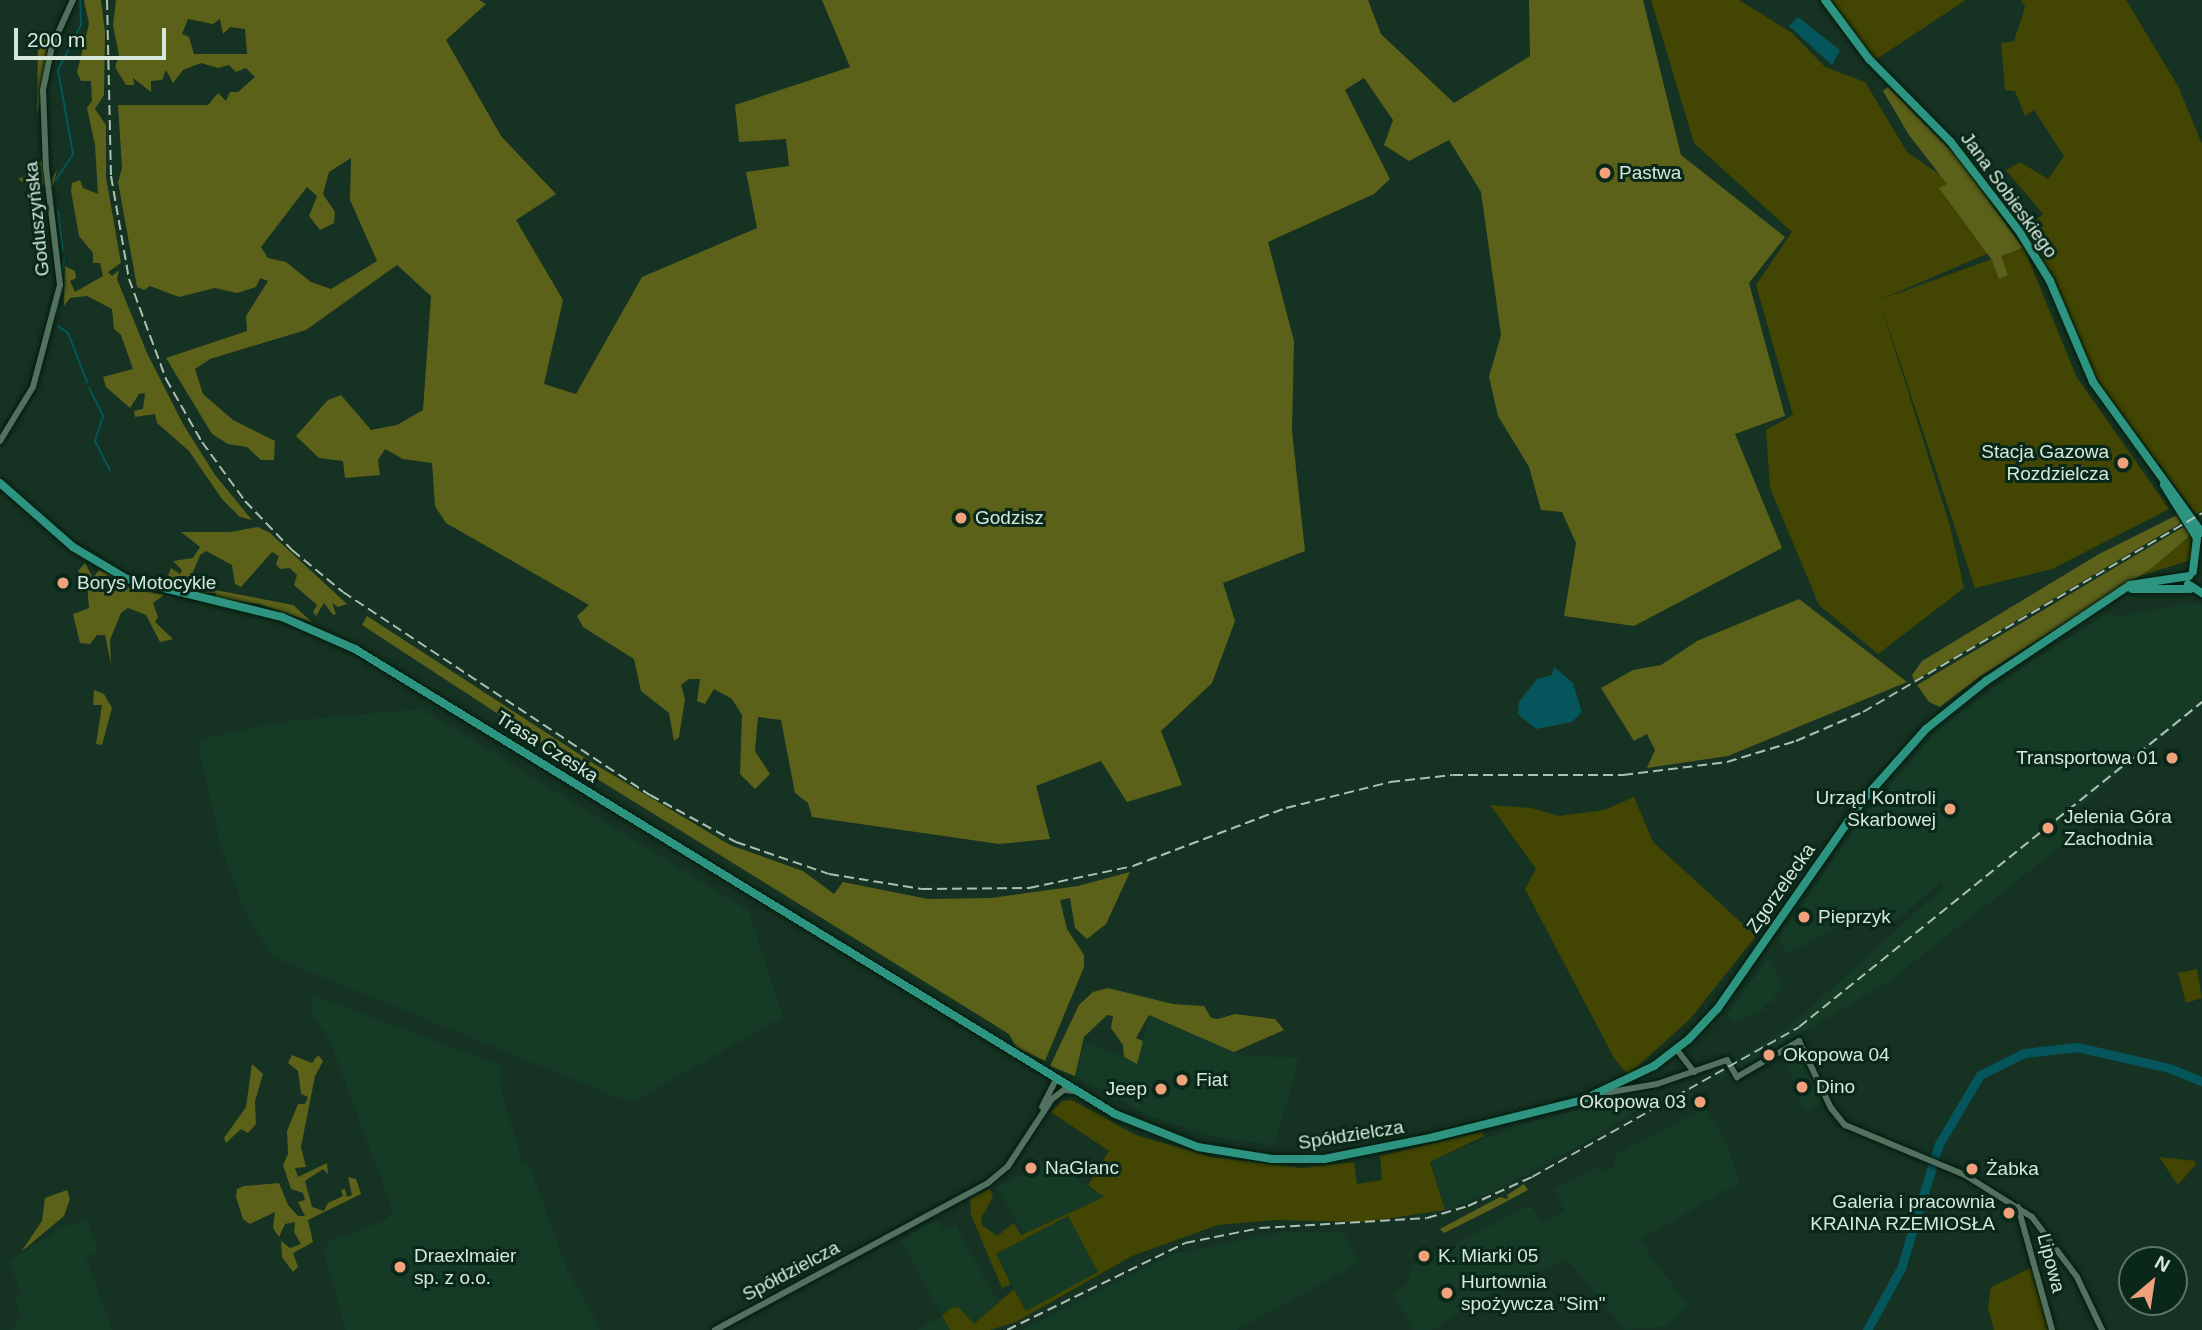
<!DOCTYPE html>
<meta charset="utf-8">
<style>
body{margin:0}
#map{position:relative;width:2202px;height:1330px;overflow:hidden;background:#153222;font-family:Arial,sans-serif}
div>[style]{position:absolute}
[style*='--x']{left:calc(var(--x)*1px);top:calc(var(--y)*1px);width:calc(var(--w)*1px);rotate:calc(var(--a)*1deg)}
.built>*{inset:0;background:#153b27;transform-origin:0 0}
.green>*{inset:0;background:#424602}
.forest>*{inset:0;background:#5c611a}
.water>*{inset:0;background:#05565c}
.stream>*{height:2px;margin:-1px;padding:0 1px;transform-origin:1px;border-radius:1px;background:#05565c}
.river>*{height:9px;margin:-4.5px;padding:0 4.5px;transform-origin:4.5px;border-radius:4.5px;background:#05565c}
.roads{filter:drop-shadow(0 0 2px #00190b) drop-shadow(0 0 2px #00190b)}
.tertiary>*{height:6px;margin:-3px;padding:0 3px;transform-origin:3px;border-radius:3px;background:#53715f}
.primary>*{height:8px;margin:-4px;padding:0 4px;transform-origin:4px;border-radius:4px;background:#2c9481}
.rail>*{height:2px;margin-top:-1px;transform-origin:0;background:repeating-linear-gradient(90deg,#adc0b4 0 10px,transparent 0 15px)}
.dots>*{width:19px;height:19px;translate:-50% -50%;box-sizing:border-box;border:4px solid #0a2819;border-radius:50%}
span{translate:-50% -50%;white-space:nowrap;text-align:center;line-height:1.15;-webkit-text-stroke:6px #0a2819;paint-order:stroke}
.poi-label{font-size:19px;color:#d6e7dc}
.left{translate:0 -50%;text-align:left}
.right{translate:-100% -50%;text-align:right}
.street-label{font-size:19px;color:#d6e7dc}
.north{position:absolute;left:2118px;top:1246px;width:70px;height:70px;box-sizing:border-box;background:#0a2819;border:2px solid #5c7467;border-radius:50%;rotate:29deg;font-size:19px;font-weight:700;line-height:28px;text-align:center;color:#d6e7dc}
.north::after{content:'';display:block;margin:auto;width:24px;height:32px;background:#f1a27b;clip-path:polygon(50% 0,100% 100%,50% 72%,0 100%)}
.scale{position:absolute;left:14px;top:28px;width:152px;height:32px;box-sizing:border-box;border:4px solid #d6e7dc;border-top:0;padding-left:9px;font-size:21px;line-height:24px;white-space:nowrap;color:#d6e7dc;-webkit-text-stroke:5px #0a2819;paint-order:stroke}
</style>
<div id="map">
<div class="built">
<i style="clip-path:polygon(2186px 603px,2202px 604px,2202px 704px,2071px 814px,2082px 830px,1888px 982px,1721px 1080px,1714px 1072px,1788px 1028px,1944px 887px,1941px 882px,1892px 924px,1874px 907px,1788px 954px,1778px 939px,1863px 817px,1937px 730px,2021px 668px,2107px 614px,2121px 616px)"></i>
<i style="clip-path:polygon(422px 709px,749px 911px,783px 1017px,631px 1103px,271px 956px,244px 909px,222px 850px,199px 752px,201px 739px,288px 721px)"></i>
<i style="clip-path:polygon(1769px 957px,1783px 990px,1774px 994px,1776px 1000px,1764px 1004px,1765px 1009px,1733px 1023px,1727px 1014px)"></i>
<i style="clip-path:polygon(314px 995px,501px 1066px,500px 1087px,523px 1163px,528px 1162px,568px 1271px,601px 1330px,345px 1330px,324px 1250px,330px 1241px,385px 1220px,393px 1211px,329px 1039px,310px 1011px)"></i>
<i style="clip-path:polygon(1149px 1015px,1242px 1055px,1300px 1058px,1274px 1145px,1212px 1136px,1151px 1117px,1075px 1076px,1085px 1042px,1137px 1063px)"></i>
<i style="clip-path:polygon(1792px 1053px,1803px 1056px,1824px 1102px,1808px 1111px,1804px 1111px,1784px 1058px)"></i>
<i style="clip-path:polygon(1645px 1093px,1643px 1107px,1586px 1142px,1495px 1191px,1445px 1210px,1431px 1161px,1518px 1125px)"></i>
<i style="clip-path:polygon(1705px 1107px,1727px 1145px,1740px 1182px,1640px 1240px,1688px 1307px,1665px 1326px,1625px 1330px,1567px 1259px,1491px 1292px,1432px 1330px,1413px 1330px,1393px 1292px,1406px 1285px,1413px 1266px,1530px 1205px,1543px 1223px,1565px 1211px,1554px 1189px,1598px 1166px,1601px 1172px,1614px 1167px,1615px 1155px)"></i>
<i style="clip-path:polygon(1047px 1159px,1104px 1197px,1024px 1233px,997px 1188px,1025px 1174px,1022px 1168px)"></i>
<i style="left:1068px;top:1216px;width:64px;height:81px;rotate:62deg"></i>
<i style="clip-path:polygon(87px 1219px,98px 1252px,86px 1257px,112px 1330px,12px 1330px,21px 1316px,15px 1299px,22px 1296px,9px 1261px,61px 1228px)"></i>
<i style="clip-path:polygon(937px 1219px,944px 1231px,956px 1225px,994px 1296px,1003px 1300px,974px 1324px,967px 1319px,942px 1316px,950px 1330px,917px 1330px,942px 1316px,901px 1240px)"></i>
<i style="clip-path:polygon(1282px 1232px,1343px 1232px,1359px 1263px,1237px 1330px,1022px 1330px,1173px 1254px)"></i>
</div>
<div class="green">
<i style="clip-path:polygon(1651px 0,1739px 0,1792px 33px,1825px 67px,1865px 82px,1907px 152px,1955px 185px,1996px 250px,1879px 300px,1992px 259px,1999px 278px,2001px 256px,2024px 248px,2076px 376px,2169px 509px,2052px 569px,1975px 588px,1880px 302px,1950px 526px,1964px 588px,1878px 654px,1819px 605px,1770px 488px,1766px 430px,1793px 415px,1756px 285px,1792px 232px,1694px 143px)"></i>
<i style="clip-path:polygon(1825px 0,1966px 0,1872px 62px)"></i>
<i style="clip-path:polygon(2021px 0,2126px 0,2178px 86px,2202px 144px,2202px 511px,2196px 514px,2096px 379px,2054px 279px,2023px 230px,2043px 214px,2006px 170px,2020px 162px,2048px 179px,2064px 156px,2034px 110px,2025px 116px,2015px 91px,2005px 90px,2001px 43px,2014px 41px,2025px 7px)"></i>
<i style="clip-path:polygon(2191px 536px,2191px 560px,2140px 576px,2087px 610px,2152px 568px)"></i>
<i style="clip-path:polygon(1634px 797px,1653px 842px,1756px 936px,1690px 1019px,1628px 1075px,1614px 1058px,1525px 889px,1536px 869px,1490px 805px,1531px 808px,1559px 816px,1604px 810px)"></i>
<i style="clip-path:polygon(2197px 969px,2202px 998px,2186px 1003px,2178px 973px)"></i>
<i style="clip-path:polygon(1072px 1100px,1136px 1135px,1211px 1157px,1302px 1168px,1354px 1162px,1357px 1184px,1382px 1180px,1380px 1156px,1482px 1132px,1484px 1136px,1430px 1162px,1445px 1210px,1364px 1222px,1275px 1220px,1218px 1225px,1132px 1256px,1016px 1322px,990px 1330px,950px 1330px,942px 1316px,951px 1308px,958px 1307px,974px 1324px,1014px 1289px,1026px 1311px,1098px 1272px,1068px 1216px,996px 1254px,1011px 1284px,1002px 1288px,971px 1215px,970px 1199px,990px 1189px,993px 1197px,981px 1218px,982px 1225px,997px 1236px,1014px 1223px,1021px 1235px,1104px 1197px,1088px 1185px,1109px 1151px,1051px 1112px,1062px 1101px)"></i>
<i style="clip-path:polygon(2159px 1157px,2195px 1161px,2196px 1164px,2178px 1185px)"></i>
<i style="clip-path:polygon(2031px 1268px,2049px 1330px,1994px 1330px,1988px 1307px,1991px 1287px)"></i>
</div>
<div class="forest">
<i style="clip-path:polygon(84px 0,101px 0,105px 32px,104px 95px,95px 109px,106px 125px,106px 177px,121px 263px,108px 272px,112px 276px,119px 270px,117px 279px,147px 353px,183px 424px,215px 475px,252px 520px,240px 517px,222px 499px,189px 451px,157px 423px,155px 414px,135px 417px,134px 411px,143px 409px,145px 393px,139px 394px,130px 408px,106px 387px,103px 377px,133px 369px,121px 335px,114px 329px,112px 309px,87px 296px,70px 298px,64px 306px,65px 266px,75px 271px,76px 278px,70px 281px,75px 292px,103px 276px,100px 263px,93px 263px,93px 253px,79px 236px,71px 191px,72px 183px,80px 180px,83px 188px,98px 194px,95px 145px,87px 108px,92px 101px,91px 81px,81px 81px,77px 72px,89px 24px)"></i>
<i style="clip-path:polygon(evenodd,116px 0,479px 0,486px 4px,446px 40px,501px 136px,556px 194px,516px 220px,563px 300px,544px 384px,576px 394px,642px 277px,757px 228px,746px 172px,789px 166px,786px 139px,739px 142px,735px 105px,850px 67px,822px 0,1368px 0,1381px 34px,1454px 103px,1530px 56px,1529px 0,1643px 0,1681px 155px,1785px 237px,1749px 283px,1785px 416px,1735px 434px,1782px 548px,1634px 626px,1564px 616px,1576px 543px,1562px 512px,1541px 510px,1529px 467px,1498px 416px,1489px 377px,1501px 335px,1481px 192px,1449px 140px,1409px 161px,1384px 145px,1393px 120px,1364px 78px,1345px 90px,1390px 179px,1374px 194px,1268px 242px,1294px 341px,1292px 431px,1305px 551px,1223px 583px,1235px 621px,1212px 683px,1161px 731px,1182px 785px,1127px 802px,1101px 761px,1036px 786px,1050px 839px,999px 844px,812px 817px,808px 803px,795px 793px,781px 720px,758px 717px,755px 751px,770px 774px,755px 789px,740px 774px,742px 715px,732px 699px,714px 689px,705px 704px,697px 701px,700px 679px,689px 679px,681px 685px,685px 699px,679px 737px,674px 741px,669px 713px,641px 691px,634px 659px,583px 627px,577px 616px,589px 605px,446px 523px,435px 506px,432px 463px,403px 459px,385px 449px,378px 460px,380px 475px,345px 478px,343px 461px,319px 458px,296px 436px,328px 400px,341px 395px,371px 430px,397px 425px,423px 410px,431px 296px,397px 265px,306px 330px,210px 359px,195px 369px,203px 394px,233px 420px,275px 441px,274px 460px,261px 460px,247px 447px,228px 444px,212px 434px,166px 358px,247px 331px,246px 316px,268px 281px,260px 278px,256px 287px,237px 293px,215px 288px,179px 297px,150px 286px,144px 290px,137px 287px,118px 182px,122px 168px,118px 105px,208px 105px,218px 93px,226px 101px,230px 92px,238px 92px,255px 77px,246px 68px,236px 72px,229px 65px,218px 68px,201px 63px,183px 70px,173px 83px,166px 70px,162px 80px,151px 81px,151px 92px,133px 78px,134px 85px,126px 85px,115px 67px,119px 55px,113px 25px,116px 0,188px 19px,213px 24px,220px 19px,223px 34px,230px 27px,245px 29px,247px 54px,194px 54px,189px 37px,182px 34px,188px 19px,116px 0,351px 158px,350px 200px,377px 261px,331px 289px,311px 282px,286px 262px,268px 258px,261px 247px,307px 187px,317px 196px,309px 216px,320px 230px,334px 223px,335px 212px,323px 194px,329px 172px,351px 158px)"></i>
<i style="clip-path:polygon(42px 32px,48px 46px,37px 116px,38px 40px)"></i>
<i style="clip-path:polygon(1888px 87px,1957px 157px,2023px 248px,2001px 256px,2008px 275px,1999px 279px,1992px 260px,1939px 188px,1947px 184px,1909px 135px,1883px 91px)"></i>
<i style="clip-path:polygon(34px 159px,43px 162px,44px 181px,50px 182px,57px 170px,53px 187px,35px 184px,32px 188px,18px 179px,25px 176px)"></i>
<i style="clip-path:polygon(2177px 515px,2181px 523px,1914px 681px,1912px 675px,1922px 661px,2099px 554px)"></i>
<i style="clip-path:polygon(2185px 526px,2190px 536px,2152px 568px,1979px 677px,1940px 707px,1929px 702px,1917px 685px)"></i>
<i style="clip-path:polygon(258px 527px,270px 533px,347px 604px,338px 607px,332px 603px,336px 614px,333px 615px,324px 603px,316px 616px,313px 612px,317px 605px,294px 585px,297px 575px,290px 568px,280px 569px,276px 564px,279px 556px,272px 552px,241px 587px,235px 584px,232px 565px,206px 551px,200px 555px,191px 577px,210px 589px,293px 605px,312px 622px,259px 604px,215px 598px,216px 593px,185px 592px,178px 580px,168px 576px,171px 568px,180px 574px,182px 570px,173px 561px,193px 558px,200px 547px,181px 532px,230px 532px)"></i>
<i style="clip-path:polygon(85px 563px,93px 578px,99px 570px,111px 575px,113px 584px,164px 595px,153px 603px,158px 617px,155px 622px,173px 639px,160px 642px,146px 615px,128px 608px,121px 613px,110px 640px,111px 664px,105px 635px,97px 635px,90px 644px,80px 643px,73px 614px,89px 608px,87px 584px,78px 571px)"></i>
<i style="clip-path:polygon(1799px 599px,1907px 682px,1728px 756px,1647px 768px,1655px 750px,1647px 734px,1634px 741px,1601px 688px,1633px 670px,1661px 665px,1697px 641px)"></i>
<i style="clip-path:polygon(367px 616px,596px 765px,730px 845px,803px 871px,834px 894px,843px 882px,928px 899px,991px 898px,1078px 886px,1130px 872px,1106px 924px,1087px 939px,1075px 928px,1070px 898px,1060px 900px,1067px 929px,1084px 955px,1084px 967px,1045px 1061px,1016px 1047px,1009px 1034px,599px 780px,362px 625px)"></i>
<i style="clip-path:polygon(94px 690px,104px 694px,112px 708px,102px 745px,96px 744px,102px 705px,93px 705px)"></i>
<i style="clip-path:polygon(1108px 988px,1173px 1004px,1204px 1006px,1211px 1018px,1218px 1019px,1235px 1014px,1275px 1019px,1284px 1030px,1234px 1052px,1149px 1015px,1136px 1038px,1143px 1041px,1137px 1064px,1124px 1057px,1123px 1045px,1111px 1028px,1113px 1016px,1107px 1015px,1084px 1037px,1075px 1076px,1050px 1066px,1079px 1005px,1093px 992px)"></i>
<i style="clip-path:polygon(292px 1055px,312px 1063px,318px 1055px,323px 1061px,315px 1076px,301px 1147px,306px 1167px,295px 1168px,298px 1177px,327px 1163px,328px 1174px,323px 1169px,305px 1181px,312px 1207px,324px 1211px,328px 1203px,343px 1196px,341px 1190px,345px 1189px,347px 1197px,352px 1195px,348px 1177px,356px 1179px,361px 1194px,308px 1220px,313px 1242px,293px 1253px,298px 1267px,293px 1272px,282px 1257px,281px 1241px,290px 1248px,301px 1244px,294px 1232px,295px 1222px,285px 1224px,279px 1237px,273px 1228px,275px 1212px,250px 1224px,243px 1219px,236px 1197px,237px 1189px,244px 1186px,279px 1183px,288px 1205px,298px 1216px,305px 1216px,298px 1202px,305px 1200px,303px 1193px,291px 1189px,283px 1165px,288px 1154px,287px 1131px,298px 1104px,305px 1104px,308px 1097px,301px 1094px,298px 1071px,288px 1063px)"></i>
<i style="clip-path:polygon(252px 1064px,263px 1074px,255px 1101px,256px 1124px,248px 1133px,241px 1129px,226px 1143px,224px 1138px,246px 1107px)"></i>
<i style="clip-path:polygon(1524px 1184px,1528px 1190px,1494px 1208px,1444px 1233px,1440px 1229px,1500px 1197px,1508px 1199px,1507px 1195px)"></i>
<i style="clip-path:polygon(67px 1190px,70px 1199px,64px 1216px,21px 1252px,42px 1221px,45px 1198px)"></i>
</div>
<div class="water">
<i style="clip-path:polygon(1798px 17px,1840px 50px,1832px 65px,1789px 26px)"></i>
<i style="clip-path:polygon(1554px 667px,1573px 683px,1582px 712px,1572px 722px,1536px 729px,1518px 714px,1519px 702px,1537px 679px,1552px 675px)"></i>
</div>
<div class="stream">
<i style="--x:55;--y:181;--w:32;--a:-56"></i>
<i style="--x:73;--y:154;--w:85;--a:-100.1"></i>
<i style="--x:58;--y:70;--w:51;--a:-62.9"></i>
<i style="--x:81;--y:25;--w:25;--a:-92"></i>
<i style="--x:58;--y:211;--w:40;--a:82.9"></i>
<i style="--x:57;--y:315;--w:57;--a:-83"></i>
<i style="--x:58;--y:326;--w:12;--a:35"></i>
<i style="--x:68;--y:333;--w:53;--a:68.8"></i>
<i style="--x:89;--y:388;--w:31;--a:63"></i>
<i style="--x:103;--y:416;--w:26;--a:108"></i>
<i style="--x:95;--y:441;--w:33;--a:63"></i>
</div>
<div class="river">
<i style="--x:1867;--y:1330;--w:71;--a:-61.3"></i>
<i style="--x:1901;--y:1268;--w:130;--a:-73"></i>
<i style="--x:1939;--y:1144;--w:80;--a:-59.3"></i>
<i style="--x:1980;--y:1075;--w:49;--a:-26.6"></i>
<i style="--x:2024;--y:1053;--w:53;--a:-6.5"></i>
<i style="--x:2077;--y:1047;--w:94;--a:12.9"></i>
<i style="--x:2169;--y:1068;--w:35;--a:22"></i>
</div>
<div class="roads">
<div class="tertiary">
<i style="--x:0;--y:441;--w:63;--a:-58.6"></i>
<i style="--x:33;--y:387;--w:106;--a:-75.2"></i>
<i style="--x:60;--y:285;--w:118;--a:-96.8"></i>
<i style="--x:46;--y:168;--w:78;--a:-92.2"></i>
<i style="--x:43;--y:90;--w:45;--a:-78.4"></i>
<i style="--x:52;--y:46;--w:51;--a:-65.5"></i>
<i style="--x:1677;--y:1050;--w:28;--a:52"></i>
<i style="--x:1599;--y:1094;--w:59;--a:-9.8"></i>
<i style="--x:1657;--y:1084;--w:74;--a:-18.9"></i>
<i style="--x:1727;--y:1060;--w:20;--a:60"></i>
<i style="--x:1737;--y:1077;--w:72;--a:-30.1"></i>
<i style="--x:1799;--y:1041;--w:74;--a:64.5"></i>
<i style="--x:1831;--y:1108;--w:22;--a:51"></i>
<i style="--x:1845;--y:1125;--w:130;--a:22.6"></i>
<i style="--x:1965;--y:1175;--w:79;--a:32.1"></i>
<i style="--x:2032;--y:1217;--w:75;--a:53.1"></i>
<i style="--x:2077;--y:1277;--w:59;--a:64.7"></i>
<i style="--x:1042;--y:1107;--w:30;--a:-63"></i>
<i style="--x:2018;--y:1207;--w:128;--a:74.5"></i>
<i style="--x:715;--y:1330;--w:310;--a:-28.3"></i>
<i style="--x:988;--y:1183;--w:26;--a:-40"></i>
<i style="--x:1008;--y:1166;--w:80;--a:-56.7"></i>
<i style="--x:1052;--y:1099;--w:15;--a:-37"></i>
<i style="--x:1064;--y:1090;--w:10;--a:6"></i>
</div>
<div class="primary">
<i style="--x:1825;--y:0;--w:74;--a:53.3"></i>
<i style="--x:1869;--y:59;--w:115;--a:45.4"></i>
<i style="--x:1950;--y:141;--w:113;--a:52.5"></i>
<i style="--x:2019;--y:231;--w:59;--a:58.2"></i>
<i style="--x:2050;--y:281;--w:110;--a:66.9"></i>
<i style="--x:2093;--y:382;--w:186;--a:54.2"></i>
<i style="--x:0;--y:483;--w:97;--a:41.2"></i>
<i style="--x:73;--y:547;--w:63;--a:30.7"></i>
<i style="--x:127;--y:579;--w:160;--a:13.8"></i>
<i style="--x:282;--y:617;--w:80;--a:23.7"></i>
<i style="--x:355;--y:649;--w:891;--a:31.46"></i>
<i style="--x:1115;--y:1114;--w:89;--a:21.7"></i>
<i style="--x:1198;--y:1147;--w:75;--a:9.2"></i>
<i style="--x:1272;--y:1159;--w:52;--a:0"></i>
<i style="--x:1324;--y:1159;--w:112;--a:-11.3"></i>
<i style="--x:1434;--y:1137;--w:150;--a:-13.9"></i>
<i style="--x:1580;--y:1101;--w:82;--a:-25.3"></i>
<i style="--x:1654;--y:1066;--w:44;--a:-37.6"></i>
<i style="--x:1689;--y:1039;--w:42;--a:-46.9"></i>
<i style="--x:1718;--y:1008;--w:254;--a:-55.1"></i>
<i style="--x:1863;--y:800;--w:95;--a:-48.4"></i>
<i style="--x:1926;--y:729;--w:77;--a:-38.7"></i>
<i style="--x:1986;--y:681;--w:173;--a:-33.7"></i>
<i style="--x:2130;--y:585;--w:60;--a:-8.7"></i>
<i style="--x:2164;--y:485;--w:62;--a:58.1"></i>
<i style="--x:2197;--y:538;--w:34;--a:97"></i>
<i style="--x:2188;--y:584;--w:17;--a:33"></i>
<i style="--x:2132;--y:589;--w:58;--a:0"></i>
</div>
</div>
<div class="rail">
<i style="--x:107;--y:0;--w:176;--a:88.7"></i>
<i style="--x:111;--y:176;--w:105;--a:80.1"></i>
<i style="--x:129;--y:279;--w:107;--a:69.7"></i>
<i style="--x:166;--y:379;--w:73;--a:60.3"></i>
<i style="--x:202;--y:442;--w:73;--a:53.9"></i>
<i style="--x:245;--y:501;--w:68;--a:46.2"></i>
<i style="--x:292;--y:550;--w:66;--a:39.5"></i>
<i style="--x:343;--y:592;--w:368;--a:33.5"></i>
<i style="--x:650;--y:795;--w:98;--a:28.7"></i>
<i style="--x:736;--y:842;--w:98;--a:19"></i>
<i style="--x:829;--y:874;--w:94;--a:9.2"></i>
<i style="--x:922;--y:889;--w:107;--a:-0.5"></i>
<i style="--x:1029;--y:888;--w:106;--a:-11.9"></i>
<i style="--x:1133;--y:866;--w:164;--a:-20.8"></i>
<i style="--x:1286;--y:808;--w:107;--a:-14"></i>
<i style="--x:1390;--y:782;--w:63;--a:-6.3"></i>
<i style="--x:1453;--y:775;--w:170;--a:0"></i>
<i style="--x:1623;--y:775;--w:105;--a:-7.1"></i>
<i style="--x:1727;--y:762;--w:72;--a:-16.9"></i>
<i style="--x:1796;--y:741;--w:73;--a:-23.4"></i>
<i style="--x:1863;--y:712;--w:393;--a:-30.4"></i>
<i style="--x:1007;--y:1330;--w:198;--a:-26"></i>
<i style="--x:1185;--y:1243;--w:76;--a:-11.3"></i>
<i style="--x:1260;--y:1228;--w:167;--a:-3.4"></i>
<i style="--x:1427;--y:1218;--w:43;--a:-16.3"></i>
<i style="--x:1468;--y:1206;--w:70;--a:-24.4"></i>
<i style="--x:1532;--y:1177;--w:306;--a:-29.3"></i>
<i style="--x:1799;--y:1027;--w:518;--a:-38.88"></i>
</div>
<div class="dots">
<i style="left:1605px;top:173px;background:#f1a27b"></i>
<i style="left:2123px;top:463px;background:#f1a27b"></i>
<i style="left:961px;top:518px;background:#f1a27b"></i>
<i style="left:63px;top:583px;background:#f1a27b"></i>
<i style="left:2172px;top:758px;background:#f1a27b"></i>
<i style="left:1950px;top:809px;background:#f1a27b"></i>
<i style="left:2048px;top:828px;background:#f1a27b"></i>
<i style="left:1804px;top:917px;background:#f1a27b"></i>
<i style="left:1769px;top:1055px;background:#f1a27b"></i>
<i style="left:1182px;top:1080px;background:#f1a27b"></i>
<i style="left:1802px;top:1087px;background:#f1a27b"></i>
<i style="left:1161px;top:1089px;background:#f1a27b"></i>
<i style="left:1700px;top:1102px;background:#f1a27b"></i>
<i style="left:1031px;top:1168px;background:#f1a27b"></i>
<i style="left:1972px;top:1169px;background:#f1a27b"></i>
<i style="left:2009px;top:1213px;background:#f1a27b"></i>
<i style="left:1424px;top:1256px;background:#f1a27b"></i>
<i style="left:400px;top:1267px;background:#f1a27b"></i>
<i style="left:1447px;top:1293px;background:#f1a27b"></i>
</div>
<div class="poi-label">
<span class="left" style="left:1619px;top:173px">Pastwa</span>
<span class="right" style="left:2109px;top:463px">Stacja Gazowa<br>Rozdzielcza</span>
<span class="left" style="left:975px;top:518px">Godzisz</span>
<span class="left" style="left:77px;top:583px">Borys Motocykle</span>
<span class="right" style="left:2158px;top:758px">Transportowa 01</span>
<span class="right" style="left:1936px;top:809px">Urząd Kontroli<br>Skarbowej</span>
<span class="left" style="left:2064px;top:828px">Jelenia Góra<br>Zachodnia</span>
<span class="left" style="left:1818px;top:917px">Pieprzyk</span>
<span class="left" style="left:1783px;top:1055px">Okopowa 04</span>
<span class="left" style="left:1196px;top:1080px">Fiat</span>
<span class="left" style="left:1816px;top:1087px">Dino</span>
<span class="right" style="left:1147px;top:1089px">Jeep</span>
<span class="right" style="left:1686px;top:1102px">Okopowa 03</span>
<span class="left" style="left:1045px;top:1168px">NaGlanc</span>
<span class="left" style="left:1986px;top:1169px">Żabka</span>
<span class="right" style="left:1995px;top:1213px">Galeria i pracownia<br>KRAINA RZEMIOSŁA</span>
<span class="left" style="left:414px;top:1267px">Draexlmaier<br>sp. z o.o.</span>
<span class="left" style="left:1438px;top:1256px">K. Miarki 05</span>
<span class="left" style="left:1461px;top:1293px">Hurtownia<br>spożywcza "Sim"</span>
</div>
<div class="street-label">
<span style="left:2009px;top:195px;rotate:54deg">Jana Sobieskiego</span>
<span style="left:37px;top:219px;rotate:-96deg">Goduszyńska</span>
<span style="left:547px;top:747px;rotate:32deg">Trasa Czeska</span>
<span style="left:1781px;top:888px;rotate:-55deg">Zgorzelecka</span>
<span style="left:1351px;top:1135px;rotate:-9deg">Spółdzielcza</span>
<span style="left:2051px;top:1263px;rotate:75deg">Lipowa</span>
<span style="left:791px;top:1271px;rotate:-28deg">Spółdzielcza</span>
</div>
<div class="north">N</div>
<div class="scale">200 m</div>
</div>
